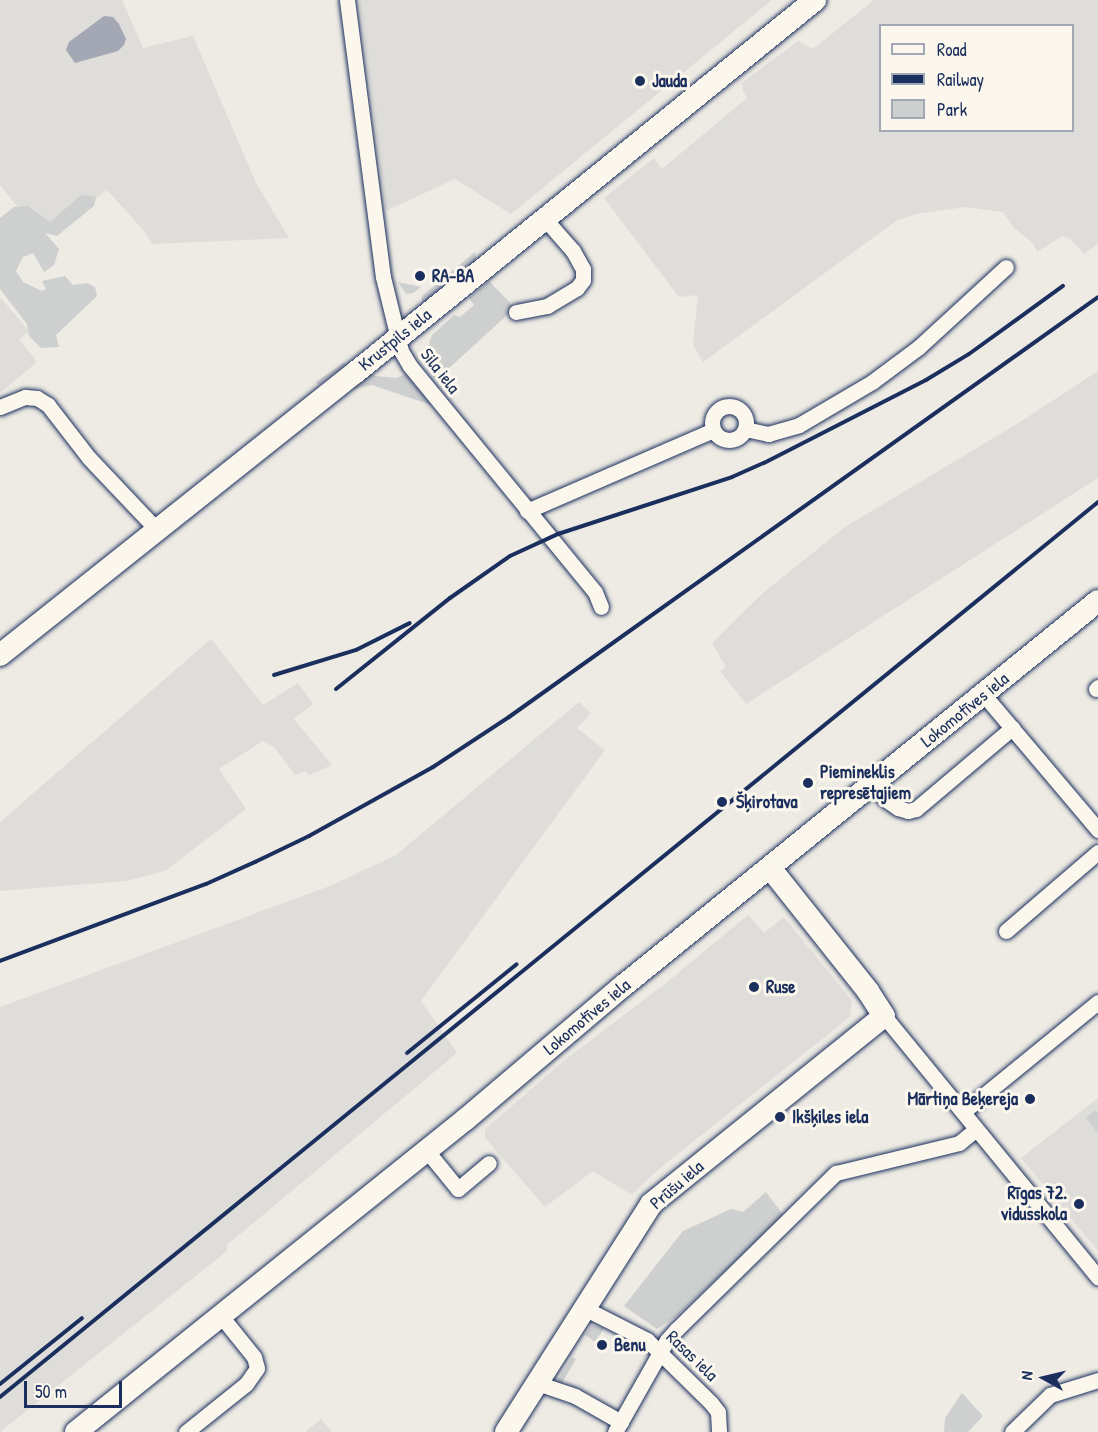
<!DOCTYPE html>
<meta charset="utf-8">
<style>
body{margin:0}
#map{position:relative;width:1098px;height:1432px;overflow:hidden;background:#eeebe4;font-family:"Patrick Hand",sans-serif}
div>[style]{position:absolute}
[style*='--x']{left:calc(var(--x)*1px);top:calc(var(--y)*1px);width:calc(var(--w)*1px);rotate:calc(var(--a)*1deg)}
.built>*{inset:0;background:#deddda}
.green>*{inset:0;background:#cecfcf}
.water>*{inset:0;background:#a3a8b4}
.roads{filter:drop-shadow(0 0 2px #1b2f5e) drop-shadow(0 0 2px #1b2f5e)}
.street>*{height:15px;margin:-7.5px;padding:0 7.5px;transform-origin:7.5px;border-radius:7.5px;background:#fbf7ec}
.street>.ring{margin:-7.5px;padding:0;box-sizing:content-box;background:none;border:15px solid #fbf7ec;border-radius:50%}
.secondary>*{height:22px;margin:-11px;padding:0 11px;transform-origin:11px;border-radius:11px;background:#fbf7ec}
.rail>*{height:4px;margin:-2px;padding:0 2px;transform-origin:2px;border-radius:2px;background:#1b2f5e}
.dots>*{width:16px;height:16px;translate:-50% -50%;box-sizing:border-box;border:3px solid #fbf7ec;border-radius:50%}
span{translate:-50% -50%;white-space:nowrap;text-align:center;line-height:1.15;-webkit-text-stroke:6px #fbf7ec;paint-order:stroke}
.poi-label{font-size:18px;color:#1b2f5e;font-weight:700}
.left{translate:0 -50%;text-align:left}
.right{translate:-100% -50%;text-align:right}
.street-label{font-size:18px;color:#1b2f5e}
.legend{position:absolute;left:879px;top:24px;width:195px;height:108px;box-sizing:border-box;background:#fbf7ec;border:2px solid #a1a7b3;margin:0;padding:8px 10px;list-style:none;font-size:18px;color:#1b2f5e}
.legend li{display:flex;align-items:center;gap:12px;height:30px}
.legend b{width:30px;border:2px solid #a1a7b3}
.north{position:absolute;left:1014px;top:1348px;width:60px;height:60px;-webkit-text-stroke:4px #fbf7ec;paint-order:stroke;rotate:278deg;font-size:16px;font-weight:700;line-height:24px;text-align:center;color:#1b2f5e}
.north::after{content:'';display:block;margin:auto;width:21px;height:27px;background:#1b2f5e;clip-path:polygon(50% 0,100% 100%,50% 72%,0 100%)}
.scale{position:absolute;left:24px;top:1381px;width:98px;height:27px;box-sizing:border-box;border:3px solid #1b2f5e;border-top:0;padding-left:8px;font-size:18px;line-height:21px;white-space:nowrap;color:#1b2f5e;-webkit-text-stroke:4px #fbf7ec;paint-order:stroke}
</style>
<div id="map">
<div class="built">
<i style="clip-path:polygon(0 0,122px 0,143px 48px,193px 36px,256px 183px,289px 238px,152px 244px,145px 232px,107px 190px,61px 225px,28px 220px,0 185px)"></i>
<i style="clip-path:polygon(359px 0,772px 0,511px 214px,455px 179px,386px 211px)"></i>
<i style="clip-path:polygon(evenodd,874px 0,1098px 0,1098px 244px,1084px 254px,1070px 239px,1062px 236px,1037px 252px,1033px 243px,1014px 228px,1003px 212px,966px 207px,915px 214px,896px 221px,703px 362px,693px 345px,698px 295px,679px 297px,604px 198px,654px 158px,662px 169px,747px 98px,743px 91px,742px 83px,798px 41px,813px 49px,874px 0,880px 26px,1072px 26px,1072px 130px,880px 130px,880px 26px)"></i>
<i style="clip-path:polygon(0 297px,29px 331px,19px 339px,37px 362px,0 393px)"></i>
<i style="clip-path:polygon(1098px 371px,1098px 478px,746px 704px,720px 671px,726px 667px,712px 643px,763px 593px,845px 527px,1012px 427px)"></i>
<i style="clip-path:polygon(211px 639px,263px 705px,298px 683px,313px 704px,294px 719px,332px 765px,309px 775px,305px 771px,295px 775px,274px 747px,263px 741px,219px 769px,246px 809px,165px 871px,126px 881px,0 891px,0 822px)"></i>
<i style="clip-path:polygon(579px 702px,591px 713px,577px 728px,605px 750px,421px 1001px,457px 1053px,227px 1245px,227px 1251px,0 1432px,0 1007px,330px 886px,396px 855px)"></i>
<i style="clip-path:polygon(748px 915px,764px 933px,784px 917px,852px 1001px,850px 1017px,660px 1168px,632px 1195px,593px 1171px,545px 1207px,485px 1138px,485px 1129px,565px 1060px,666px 983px)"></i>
<i style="clip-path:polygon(1098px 1098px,1098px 1251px,1021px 1158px)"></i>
<i style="clip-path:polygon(321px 1419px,332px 1432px,305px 1432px)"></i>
</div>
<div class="green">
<i style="clip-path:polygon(81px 195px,96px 197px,94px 206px,57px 236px,45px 233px,59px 249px,54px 265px,44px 272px,33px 253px,23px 257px,16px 271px,23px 282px,42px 291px,46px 289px,42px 281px,65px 276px,73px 285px,87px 283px,95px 287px,97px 296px,56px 335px,59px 347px,41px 348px,29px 336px,27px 324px,0 289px,0 218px,14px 207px,28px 206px,50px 222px)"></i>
<i style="clip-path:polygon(475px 252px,476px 263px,425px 302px,422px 302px,422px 296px)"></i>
<i style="clip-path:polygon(489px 281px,515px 308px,436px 380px,427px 369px,424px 359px,432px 335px,454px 315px,460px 317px,474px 305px,469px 298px)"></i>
<i style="clip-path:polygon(398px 282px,421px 287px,413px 293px,406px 294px)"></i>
<i style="clip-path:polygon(344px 362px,347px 366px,318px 385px,316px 382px)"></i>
<i style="clip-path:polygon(368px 372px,375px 376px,397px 378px,405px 374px,434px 406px,372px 385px,345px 391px)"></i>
<i style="clip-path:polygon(1095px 1110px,1098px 1114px,1098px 1133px,1086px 1118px)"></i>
<i style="clip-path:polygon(766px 1192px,784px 1216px,677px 1316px,657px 1329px,624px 1306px,683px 1231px,731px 1209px,743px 1212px)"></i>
<i style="clip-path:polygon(592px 1325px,604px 1328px,595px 1342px,585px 1335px)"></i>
<i style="clip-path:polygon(572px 1357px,576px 1359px,561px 1385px,554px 1386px)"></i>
<i style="clip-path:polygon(962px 1393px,983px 1416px,968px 1432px,944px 1432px,945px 1418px)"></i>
</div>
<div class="water">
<i style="clip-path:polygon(104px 16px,113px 17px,119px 24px,126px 39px,124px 45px,118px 51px,75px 63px,66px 50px,69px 42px)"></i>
</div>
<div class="roads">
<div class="street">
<i style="--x:347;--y:0;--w:279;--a:82.6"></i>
<i style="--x:383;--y:277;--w:76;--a:76.3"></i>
<i style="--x:401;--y:351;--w:17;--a:59"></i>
<i style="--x:410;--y:366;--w:292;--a:50.7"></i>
<i style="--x:595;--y:592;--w:16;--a:68"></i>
<i style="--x:516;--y:312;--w:32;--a:-11"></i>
<i style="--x:547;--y:306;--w:35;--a:-31"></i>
<i style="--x:577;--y:288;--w:10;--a:-53"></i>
<i style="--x:583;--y:280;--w:11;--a:-90"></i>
<i style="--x:583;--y:269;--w:21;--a:-119"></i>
<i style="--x:573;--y:251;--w:43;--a:-131.2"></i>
<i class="ring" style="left:712px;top:406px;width:19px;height:19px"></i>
<i style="--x:0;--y:407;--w:27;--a:-22"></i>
<i style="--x:25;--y:397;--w:12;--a:5"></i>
<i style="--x:37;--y:398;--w:13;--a:32"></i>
<i style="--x:48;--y:405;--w:67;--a:52.3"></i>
<i style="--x:89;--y:458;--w:99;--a:46.6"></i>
<i style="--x:745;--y:429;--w:24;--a:12"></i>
<i style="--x:768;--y:434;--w:32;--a:-16"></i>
<i style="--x:799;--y:425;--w:85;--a:-30.5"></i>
<i style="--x:872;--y:382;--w:59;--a:-36.7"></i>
<i style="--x:919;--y:347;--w:118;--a:-42.6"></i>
<i style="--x:527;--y:511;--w:203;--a:-23.5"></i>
<i style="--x:1096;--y:689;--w:3;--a:-45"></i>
<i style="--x:984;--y:695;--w:177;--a:49.8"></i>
<i style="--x:873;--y:785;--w:18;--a:49"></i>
<i style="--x:885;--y:799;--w:16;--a:35"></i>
<i style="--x:898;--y:808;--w:10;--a:17"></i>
<i style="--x:908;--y:811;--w:8;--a:-14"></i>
<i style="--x:916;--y:809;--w:126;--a:-40.2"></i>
<i style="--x:1006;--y:931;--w:121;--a:-40.7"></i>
<i style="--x:884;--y:1016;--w:338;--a:50.7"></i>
<i style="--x:963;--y:1112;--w:174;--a:-39.2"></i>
<i style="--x:427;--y:1151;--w:49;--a:50.8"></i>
<i style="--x:458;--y:1189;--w:40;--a:-40"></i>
<i style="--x:584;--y:1308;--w:71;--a:26.9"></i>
<i style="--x:647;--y:1340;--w:90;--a:44.5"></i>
<i style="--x:711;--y:1403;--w:11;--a:52"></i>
<i style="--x:718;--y:1412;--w:20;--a:87"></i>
<i style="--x:537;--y:1383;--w:40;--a:18.9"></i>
<i style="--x:575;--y:1396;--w:53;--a:29.5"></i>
<i style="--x:186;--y:1432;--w:77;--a:-38.7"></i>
<i style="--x:246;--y:1384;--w:19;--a:-55"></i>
<i style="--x:257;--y:1368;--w:11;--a:-105"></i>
<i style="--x:254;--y:1357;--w:53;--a:-128.8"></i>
<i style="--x:615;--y:1432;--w:106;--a:-60.5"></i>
<i style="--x:667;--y:1340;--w:15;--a:-48"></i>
<i style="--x:677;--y:1329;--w:223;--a:-44.5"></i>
<i style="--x:836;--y:1173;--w:127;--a:-13.7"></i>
<i style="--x:959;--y:1143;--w:22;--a:-39"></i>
<i style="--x:1012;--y:1432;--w:53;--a:-44.2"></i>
<i style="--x:1050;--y:1395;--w:50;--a:-17.4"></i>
</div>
<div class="secondary">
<i style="--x:0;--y:655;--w:455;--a:-38.5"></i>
<i style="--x:356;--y:372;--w:591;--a:-39.02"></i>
<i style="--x:76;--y:1432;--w:500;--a:-38.75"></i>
<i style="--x:466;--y:1119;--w:206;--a:-40.3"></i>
<i style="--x:623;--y:986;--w:611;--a:-39.03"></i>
<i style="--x:506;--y:1432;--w:270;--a:-57.5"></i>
<i style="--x:651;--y:1204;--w:299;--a:-38.9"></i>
<i style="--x:884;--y:1016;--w:30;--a:-123"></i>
<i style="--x:868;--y:991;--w:157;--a:-128.5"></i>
</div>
</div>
<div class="rail">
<i style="--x:274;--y:675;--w:86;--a:-17"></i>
<i style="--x:356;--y:650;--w:60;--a:-26.6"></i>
<i style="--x:336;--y:689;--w:146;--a:-38.6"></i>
<i style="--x:450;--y:598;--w:73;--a:-35"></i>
<i style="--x:510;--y:556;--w:53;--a:-24.6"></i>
<i style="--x:558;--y:534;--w:183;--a:-18.1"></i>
<i style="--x:732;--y:477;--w:35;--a:-24"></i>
<i style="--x:764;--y:463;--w:182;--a:-27.1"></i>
<i style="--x:926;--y:380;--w:50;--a:-31.2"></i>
<i style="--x:969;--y:354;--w:116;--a:-35.9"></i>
<i style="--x:0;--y:961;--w:220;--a:-20.5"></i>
<i style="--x:206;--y:884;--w:54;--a:-24.2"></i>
<i style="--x:255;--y:862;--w:60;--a:-25.7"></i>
<i style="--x:309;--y:836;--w:142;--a:-29.1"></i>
<i style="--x:433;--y:767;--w:91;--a:-33.3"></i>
<i style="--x:509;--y:717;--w:723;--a:-35.49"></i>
<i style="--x:407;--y:1053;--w:141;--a:-39"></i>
<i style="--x:0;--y:1384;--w:105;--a:-38.8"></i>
<i style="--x:0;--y:1397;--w:1417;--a:-39.18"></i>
</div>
<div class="dots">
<i style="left:640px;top:81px;background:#1b2f5e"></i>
<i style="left:420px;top:276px;background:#1b2f5e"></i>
<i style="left:808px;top:783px;background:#1b2f5e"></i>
<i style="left:722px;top:802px;background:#1b2f5e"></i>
<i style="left:754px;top:987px;background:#1b2f5e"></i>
<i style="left:1030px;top:1099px;background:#1b2f5e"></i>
<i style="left:780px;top:1117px;background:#1b2f5e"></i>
<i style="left:1079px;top:1204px;background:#1b2f5e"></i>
<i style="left:602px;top:1345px;background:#1b2f5e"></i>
</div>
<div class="poi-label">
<span class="left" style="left:652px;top:81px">Jauda</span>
<span class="left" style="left:432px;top:276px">RA-BA</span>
<span class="left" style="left:820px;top:783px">Piemineklis<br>represētajiem</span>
<span class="left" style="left:736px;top:802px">Šķirotava</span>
<span class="left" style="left:766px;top:987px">Ruse</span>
<span class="right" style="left:1018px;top:1099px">Mārtiņa Beķereja</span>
<span class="left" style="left:792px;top:1117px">Ikšķiles iela</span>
<span class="right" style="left:1067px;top:1204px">Rīgas 72.<br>vidusskola</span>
<span class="left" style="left:614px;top:1345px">Benu</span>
</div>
<div class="street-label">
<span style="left:395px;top:340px;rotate:-39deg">Krustpils iela</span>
<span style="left:440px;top:371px;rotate:52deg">Sila iela</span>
<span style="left:965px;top:710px;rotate:-39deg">Lokomotīves iela</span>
<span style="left:587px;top:1017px;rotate:-40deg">Lokomotīves iela</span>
<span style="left:677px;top:1185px;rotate:-41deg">Prūšu iela</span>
<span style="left:692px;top:1356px;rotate:44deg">Rasas iela</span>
</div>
<ul class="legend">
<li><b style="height:8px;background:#fbf7ec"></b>Road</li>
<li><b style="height:8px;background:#1b2f5e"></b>Railway</li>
<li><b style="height:16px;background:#cecfcf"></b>Park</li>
</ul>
<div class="north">N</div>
<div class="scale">50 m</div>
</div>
